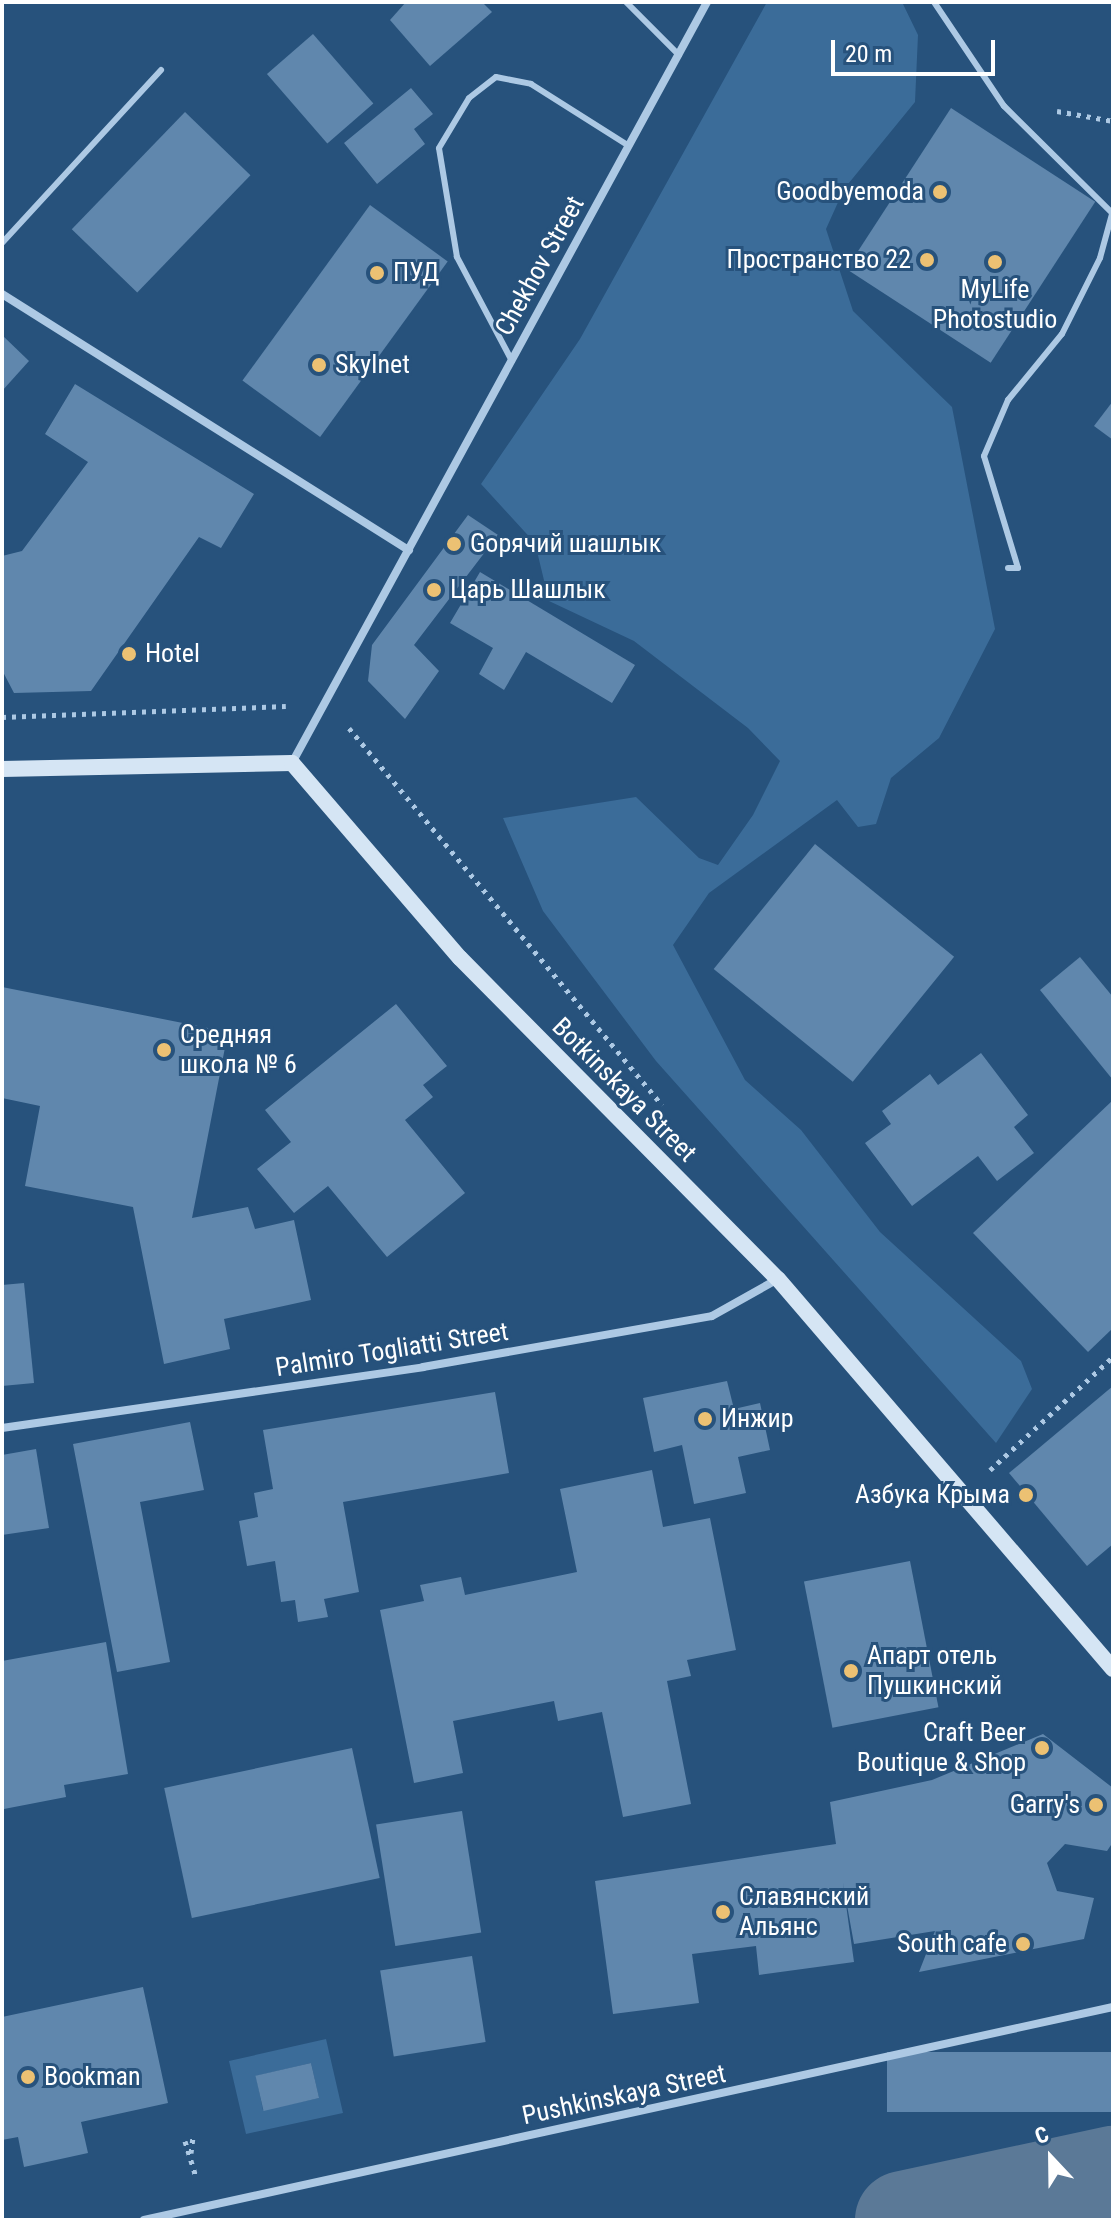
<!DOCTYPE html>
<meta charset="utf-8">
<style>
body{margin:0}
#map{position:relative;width:1115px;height:2222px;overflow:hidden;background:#27527c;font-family:"Roboto Condensed",sans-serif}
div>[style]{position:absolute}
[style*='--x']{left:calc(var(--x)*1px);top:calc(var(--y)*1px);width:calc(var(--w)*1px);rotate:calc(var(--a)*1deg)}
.green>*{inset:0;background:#3b6c99}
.river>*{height:98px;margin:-49px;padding:0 49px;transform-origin:49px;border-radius:49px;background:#5b7997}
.building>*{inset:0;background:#6087ad;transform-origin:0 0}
.path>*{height:5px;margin-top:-2.5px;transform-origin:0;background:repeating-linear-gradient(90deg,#adc9e4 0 4px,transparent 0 10px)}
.lane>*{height:6px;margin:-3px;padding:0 3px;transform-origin:3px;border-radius:3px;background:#adc9e4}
.street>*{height:8px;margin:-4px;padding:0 4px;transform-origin:4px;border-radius:4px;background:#adc9e4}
.secondary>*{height:16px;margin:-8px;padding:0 8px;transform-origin:8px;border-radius:8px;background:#d5e5f4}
.dots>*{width:22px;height:22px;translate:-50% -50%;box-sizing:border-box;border:4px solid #27527c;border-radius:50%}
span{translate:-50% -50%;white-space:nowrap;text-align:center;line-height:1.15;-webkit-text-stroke:6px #27527c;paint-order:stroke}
.poi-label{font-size:26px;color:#fff}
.right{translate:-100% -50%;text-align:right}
.left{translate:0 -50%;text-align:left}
.street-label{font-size:26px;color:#fff}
.frame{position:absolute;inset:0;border:4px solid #fff;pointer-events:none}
.north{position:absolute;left:1011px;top:2118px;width:80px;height:80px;-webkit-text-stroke:6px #27527c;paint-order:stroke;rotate:338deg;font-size:22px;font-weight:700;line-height:32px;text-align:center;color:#fff}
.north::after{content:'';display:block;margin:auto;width:28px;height:36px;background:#fff;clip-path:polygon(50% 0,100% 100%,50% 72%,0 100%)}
.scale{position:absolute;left:831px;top:40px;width:164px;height:36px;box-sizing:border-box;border:4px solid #fff;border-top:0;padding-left:10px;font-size:24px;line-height:28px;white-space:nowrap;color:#fff;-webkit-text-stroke:6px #27527c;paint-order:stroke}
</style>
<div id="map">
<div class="green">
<i style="clip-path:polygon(767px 2px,902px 2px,918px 35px,915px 102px,844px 189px,826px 229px,853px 311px,952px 407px,995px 629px,939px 738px,891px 778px,876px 824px,858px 827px,837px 800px,709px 893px,673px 945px,745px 1080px,801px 1130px,880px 1232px,1021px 1361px,1032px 1389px,996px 1443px,656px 1061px,543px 911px,503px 818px,636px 797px,699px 858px,718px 865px,753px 815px,780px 761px,748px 728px,634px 641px,549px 601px,535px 543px,481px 484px,580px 339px)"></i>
<i style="clip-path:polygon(evenodd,326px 2039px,343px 2113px,246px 2134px,229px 2061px,326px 2039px,311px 2063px,319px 2098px,263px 2110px,256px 2076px,311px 2063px)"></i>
</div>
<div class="river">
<i style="--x:904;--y:2220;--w:214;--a:-12.2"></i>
</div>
<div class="building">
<i style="clip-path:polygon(406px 2px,482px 2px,492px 12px,430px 66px,390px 20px)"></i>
<i style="left:313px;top:34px;width:92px;height:61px;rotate:49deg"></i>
<i style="clip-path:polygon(411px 88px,433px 114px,414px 129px,425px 144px,377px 184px,344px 143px)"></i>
<i style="left:951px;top:108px;width:172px;height:192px;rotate:33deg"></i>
<i style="left:185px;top:112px;width:91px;height:163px;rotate:44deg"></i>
<i style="left:370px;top:205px;width:96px;height:217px;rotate:36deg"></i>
<i style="clip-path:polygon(2px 335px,29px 361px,2px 391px)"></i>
<i style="clip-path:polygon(75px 384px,254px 494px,221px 548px,199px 537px,91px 691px,14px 693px,2px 670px,2px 556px,22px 551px,88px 462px,45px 434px)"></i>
<i style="clip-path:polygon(1113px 401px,1113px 440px,1094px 426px)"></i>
<i style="clip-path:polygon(468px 515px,498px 535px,414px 645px,439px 671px,405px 719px,368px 681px,372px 645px)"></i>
<i style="clip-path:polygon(480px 572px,635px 665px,612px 703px,526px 652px,504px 690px,479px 674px,493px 648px,450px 623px)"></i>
<i style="left:815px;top:844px;width:179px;height:161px;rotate:39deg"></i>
<i style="clip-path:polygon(1080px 957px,1113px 997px,1113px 1080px,1040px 990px)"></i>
<i style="clip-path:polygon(2px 987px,228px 1032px,192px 1218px,248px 1207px,255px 1229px,294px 1220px,311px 1300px,224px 1319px,230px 1349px,164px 1364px,133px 1207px,25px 1186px,40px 1106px,2px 1098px)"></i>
<i style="clip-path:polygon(396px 1004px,447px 1066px,423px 1085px,433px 1097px,405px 1120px,465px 1193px,387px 1257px,328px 1186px,294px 1213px,257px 1169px,291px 1142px,265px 1110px)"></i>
<i style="clip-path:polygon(981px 1053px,1028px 1115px,1014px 1127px,1034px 1153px,997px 1181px,978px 1156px,912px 1206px,865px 1143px,891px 1124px,882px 1111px,930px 1074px,938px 1085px)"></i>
<i style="clip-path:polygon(1113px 1100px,1113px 1328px,1088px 1352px,973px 1233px)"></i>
<i style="clip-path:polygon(24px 1283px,34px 1383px,2px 1386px,2px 1285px)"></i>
<i style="clip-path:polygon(727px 1381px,734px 1409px,760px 1403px,770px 1450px,738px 1457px,746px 1493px,694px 1504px,682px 1445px,654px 1452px,643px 1398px)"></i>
<i style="clip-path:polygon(1113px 1386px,1113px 1544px,1087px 1566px,1009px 1473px)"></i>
<i style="clip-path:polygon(495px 1392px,509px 1473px,343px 1502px,359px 1592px,324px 1599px,328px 1617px,298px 1622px,295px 1600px,281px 1602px,275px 1561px,247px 1566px,239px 1521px,258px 1517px,254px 1493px,273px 1489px,263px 1430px)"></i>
<i style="clip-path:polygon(190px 1422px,204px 1490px,140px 1502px,170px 1662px,117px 1672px,73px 1444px)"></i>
<i style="clip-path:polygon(36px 1449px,49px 1528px,2px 1535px,2px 1455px)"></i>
<i style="clip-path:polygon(652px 1470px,663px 1527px,710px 1518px,736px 1650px,687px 1660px,691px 1676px,667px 1681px,691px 1804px,623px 1817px,602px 1712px,558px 1721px,554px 1701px,453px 1721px,463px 1773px,414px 1783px,380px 1610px,424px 1601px,420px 1585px,461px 1577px,465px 1595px,577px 1572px,560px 1489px)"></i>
<i style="left:910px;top:1561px;width:149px;height:108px;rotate:79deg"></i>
<i style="clip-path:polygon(106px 1642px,128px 1774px,64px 1785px,66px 1797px,4px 1809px,2px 1661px)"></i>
<i style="clip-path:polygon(1043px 1734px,1113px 1788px,1113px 1842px,1107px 1851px,1065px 1844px,1047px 1863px,1057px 1891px,1094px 1898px,1084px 1939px,919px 1972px,935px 1931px,854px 1944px,843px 1883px,854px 1962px,759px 1975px,756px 1946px,692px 1954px,699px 2003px,613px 2014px,595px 1881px,836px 1844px,830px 1802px,932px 1780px)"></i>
<i style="left:352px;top:1748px;width:133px;height:192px;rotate:78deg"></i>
<i style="left:462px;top:1811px;width:123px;height:87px;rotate:81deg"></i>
<i style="left:472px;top:1956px;width:87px;height:93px;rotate:81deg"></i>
<i style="clip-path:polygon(143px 1987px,168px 2103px,81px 2122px,88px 2153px,24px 2167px,18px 2137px,2px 2140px,2px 2017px)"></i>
<i style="left:1113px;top:2052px;width:60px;height:226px;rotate:90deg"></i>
<i style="left:311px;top:2063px;width:36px;height:57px;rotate:77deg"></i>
</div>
<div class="path">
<i style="--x:1057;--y:111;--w:57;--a:10.1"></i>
<i style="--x:2;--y:717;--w:284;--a:-2.2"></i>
<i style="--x:349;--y:728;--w:490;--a:50.3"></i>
<i style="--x:990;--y:1470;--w:167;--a:-42.6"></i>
<i style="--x:185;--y:2141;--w:38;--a:73"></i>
<i style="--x:191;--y:2153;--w:17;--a:-83"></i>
</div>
<div class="lane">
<i style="--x:626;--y:2;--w:75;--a:45"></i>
<i style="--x:934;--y:2;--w:125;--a:56.1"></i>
<i style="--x:1004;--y:106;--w:153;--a:44.7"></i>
<i style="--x:2;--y:243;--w:235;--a:-47.4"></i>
<i style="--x:512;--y:361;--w:118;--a:-117.9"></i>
<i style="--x:457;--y:257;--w:110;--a:-99.4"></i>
<i style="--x:439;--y:148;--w:58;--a:-59"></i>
<i style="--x:469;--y:98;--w:34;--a:-38"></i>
<i style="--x:496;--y:77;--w:36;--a:11"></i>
<i style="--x:531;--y:84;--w:116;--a:32.3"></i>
<i style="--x:1008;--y:568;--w:10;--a:0"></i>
<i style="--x:1018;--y:568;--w:117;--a:-106.9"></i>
<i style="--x:984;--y:456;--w:61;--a:-66.8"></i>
<i style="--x:1008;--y:400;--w:85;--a:-50.7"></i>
<i style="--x:1062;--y:334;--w:85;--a:-63.4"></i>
<i style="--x:1100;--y:258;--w:46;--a:-74.7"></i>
</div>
<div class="street">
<i style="--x:2;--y:294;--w:481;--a:32.2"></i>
<i style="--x:292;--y:763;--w:867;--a:-61.39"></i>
<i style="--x:2;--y:1428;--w:425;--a:-8.2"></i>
<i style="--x:423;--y:1367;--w:293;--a:-10"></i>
<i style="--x:712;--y:1316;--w:76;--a:-29.3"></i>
<i style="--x:144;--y:2220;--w:992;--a:-12.4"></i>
</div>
<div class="secondary">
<i style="--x:2;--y:769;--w:290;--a:-1.2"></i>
<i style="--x:292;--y:763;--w:257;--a:49.3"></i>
<i style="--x:460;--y:958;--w:452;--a:45.3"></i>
<i style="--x:778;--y:1279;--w:514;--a:49.34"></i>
</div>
<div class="dots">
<i style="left:940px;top:192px;background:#ecc173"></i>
<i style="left:927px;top:260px;background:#ecc173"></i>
<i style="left:995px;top:262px;background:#ecc173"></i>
<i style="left:377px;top:273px;background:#ecc173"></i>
<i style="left:319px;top:365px;background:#ecc173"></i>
<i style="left:454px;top:544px;background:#ecc173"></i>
<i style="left:434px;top:590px;background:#ecc173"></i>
<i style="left:129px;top:654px;background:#ecc173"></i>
<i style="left:164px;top:1050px;background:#ecc173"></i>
<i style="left:705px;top:1419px;background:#ecc173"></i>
<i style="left:1026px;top:1495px;background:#ecc173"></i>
<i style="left:851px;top:1671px;background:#ecc173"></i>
<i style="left:1042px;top:1748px;background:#ecc173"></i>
<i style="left:1096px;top:1805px;background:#ecc173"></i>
<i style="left:723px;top:1912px;background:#ecc173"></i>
<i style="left:1023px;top:1944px;background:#ecc173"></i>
<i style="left:28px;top:2077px;background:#ecc173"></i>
</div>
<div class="poi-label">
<span class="right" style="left:924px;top:192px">Goodbyemoda</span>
<span class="right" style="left:911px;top:260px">Пространство 22</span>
<span class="left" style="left:393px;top:273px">ПУД</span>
<span style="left:995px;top:305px">MyLife<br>Photostudio</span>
<span class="left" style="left:335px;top:365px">SkyInet</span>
<span class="left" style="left:470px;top:544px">Goрячий шашлык</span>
<span class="left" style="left:450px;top:590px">Царь Шашлык</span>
<span class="left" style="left:145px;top:654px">Hotel</span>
<span class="left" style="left:180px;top:1050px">Средняя<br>школа № 6</span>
<span class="left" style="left:721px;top:1419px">Инжир</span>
<span class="right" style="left:1010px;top:1495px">Азбука Крыма</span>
<span class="left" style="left:867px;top:1671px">Апарт отель<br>Пушкинский</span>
<span class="right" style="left:1026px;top:1748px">Craft Beer<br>Boutique &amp; Shop</span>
<span class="right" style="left:1080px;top:1805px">Garry's</span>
<span class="left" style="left:739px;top:1912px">Славянский<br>Альянс</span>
<span class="right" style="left:1007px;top:1944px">South cafe</span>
<span class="left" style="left:44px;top:2077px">Bookman</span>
</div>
<div class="street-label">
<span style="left:540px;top:266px;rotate:-61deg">Chekhov Street</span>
<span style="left:624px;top:1090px;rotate:45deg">Botkinskaya Street</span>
<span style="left:392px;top:1350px;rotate:-9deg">Palmiro Togliatti Street</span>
<span style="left:624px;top:2095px;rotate:-12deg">Pushkinskaya Street</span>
</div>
<div class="frame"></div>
<div class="north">С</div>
<div class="scale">20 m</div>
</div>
